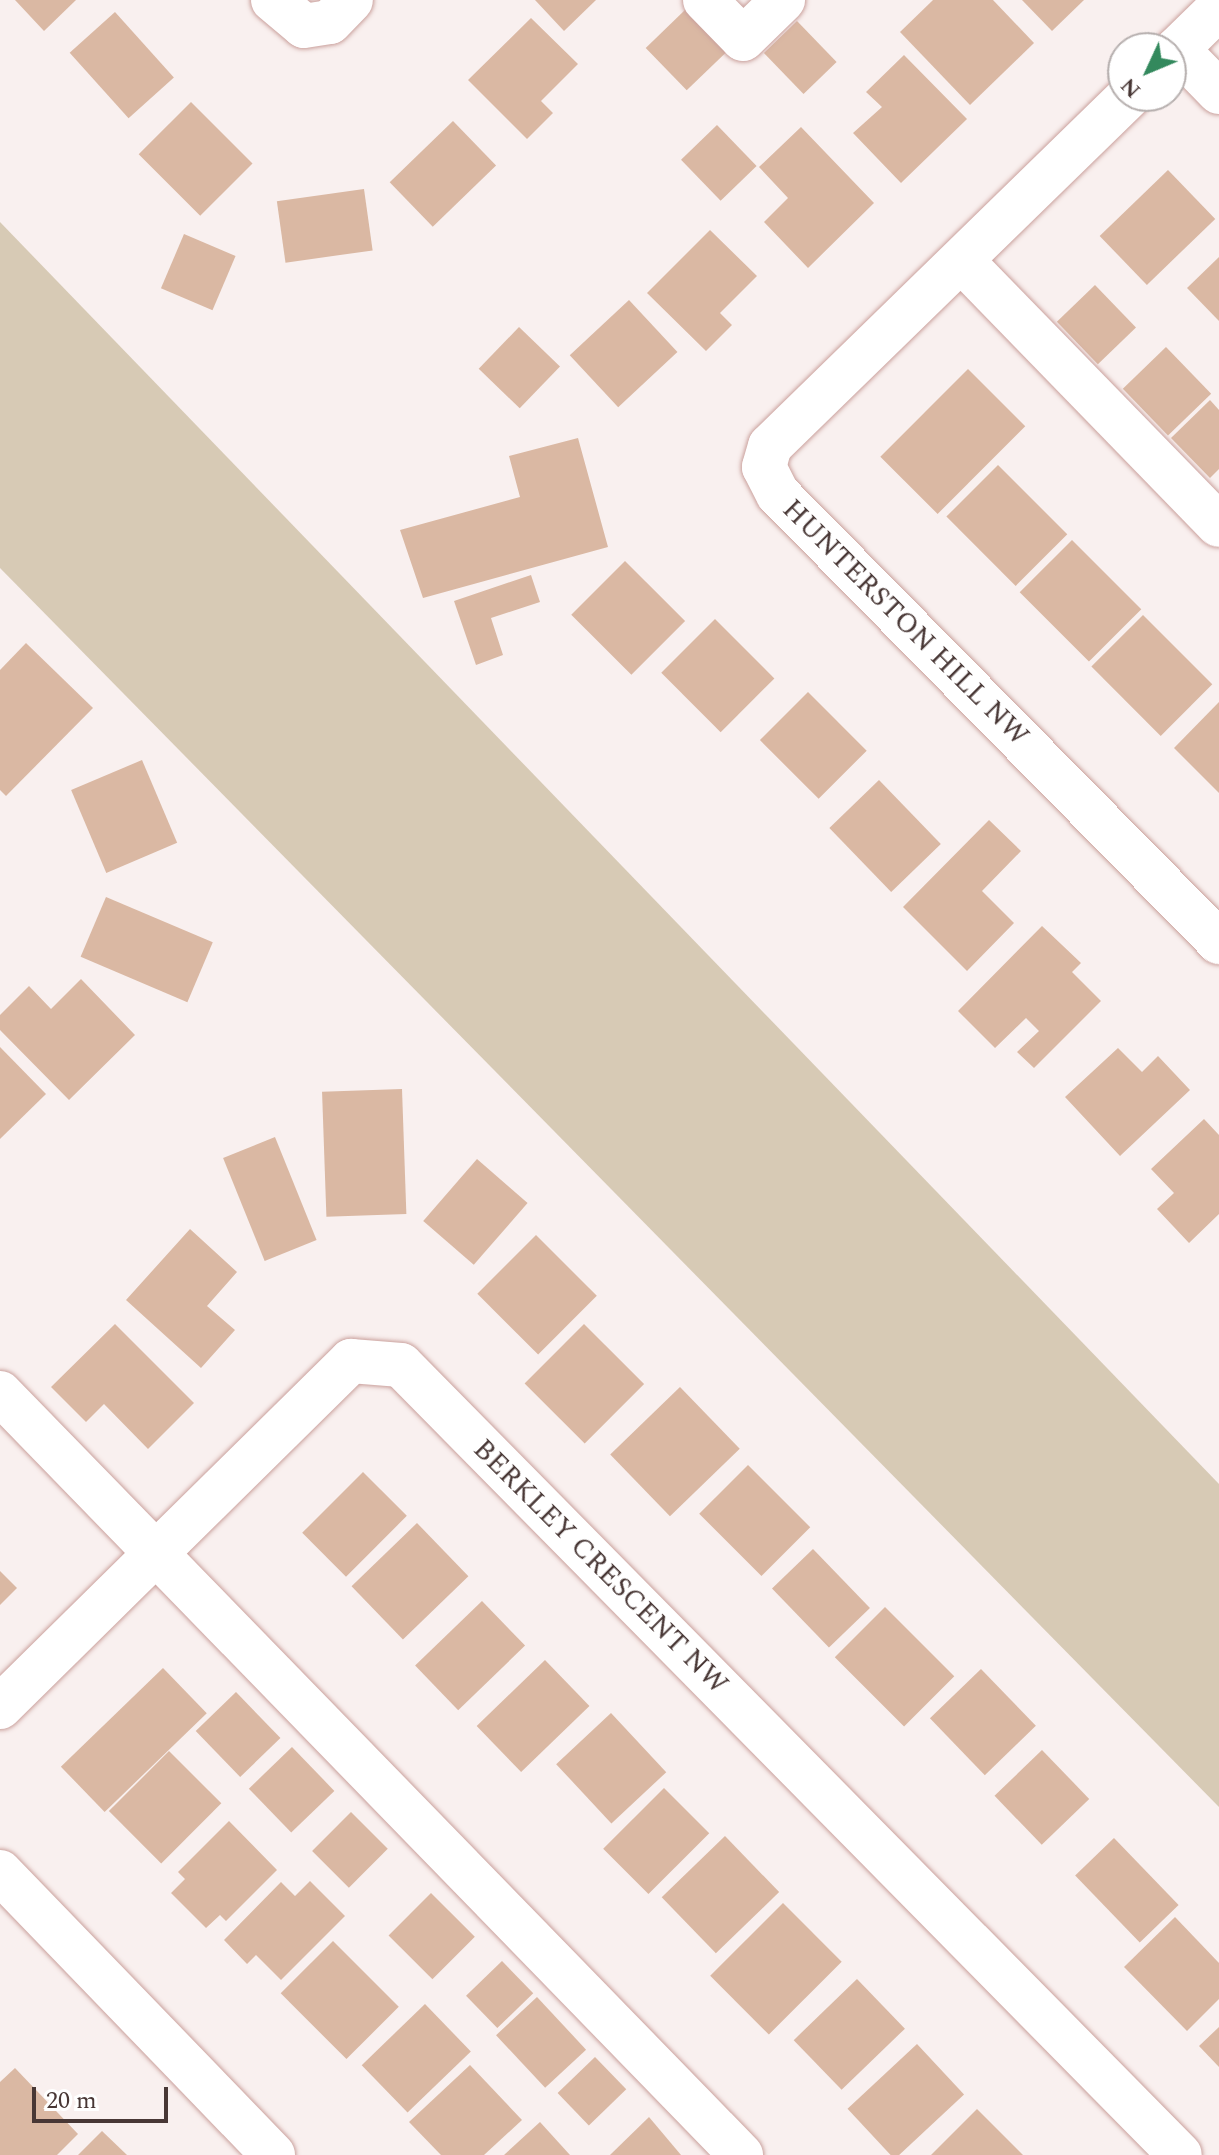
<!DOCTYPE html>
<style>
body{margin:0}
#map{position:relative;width:1219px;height:2155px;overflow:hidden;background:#f9f0ef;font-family:Spectral,serif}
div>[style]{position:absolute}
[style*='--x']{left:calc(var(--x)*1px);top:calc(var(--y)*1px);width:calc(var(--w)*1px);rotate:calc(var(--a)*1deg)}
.green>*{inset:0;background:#d7cab5}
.building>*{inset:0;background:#dab8a3;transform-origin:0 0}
.roads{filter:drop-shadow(0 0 2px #caa19d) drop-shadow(0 0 2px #caa19d)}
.minor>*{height:44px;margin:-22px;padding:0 22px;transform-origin:22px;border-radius:22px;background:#fff}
span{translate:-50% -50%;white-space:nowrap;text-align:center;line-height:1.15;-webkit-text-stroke:6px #fff;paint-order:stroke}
.street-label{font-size:28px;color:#483735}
.north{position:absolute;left:1107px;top:32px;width:80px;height:80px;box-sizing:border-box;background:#fff;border:2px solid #b6afae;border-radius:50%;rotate:226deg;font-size:22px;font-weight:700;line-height:32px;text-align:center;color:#483735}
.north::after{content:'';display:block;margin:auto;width:28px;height:36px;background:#33895d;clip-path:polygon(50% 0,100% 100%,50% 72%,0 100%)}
.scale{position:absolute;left:32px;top:2087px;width:136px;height:36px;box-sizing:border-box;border:4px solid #483735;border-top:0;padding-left:10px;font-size:24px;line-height:28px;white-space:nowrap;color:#483735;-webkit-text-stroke:6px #fff;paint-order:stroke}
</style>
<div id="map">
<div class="green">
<i style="clip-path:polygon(0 222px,1219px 1484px,1219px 1807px,0 568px)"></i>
</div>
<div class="building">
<i style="clip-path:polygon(15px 0,76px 0,44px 31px)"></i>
<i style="clip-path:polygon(535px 0,596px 0,564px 31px)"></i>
<i style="clip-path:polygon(933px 0,993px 0,1034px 43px,970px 105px,900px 32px)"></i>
<i style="clip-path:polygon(1022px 0,1084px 0,1052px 31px)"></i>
<i style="left:686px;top:9px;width:59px;height:56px;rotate:46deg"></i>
<i style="left:115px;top:12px;width:88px;height:61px;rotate:48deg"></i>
<i style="clip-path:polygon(531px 18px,578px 64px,541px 101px,553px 113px,527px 139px,468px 80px)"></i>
<i style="left:797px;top:21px;width:57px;height:46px;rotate:46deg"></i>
<i style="clip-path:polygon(904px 55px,967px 119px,901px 183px,853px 133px,882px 107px,866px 92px)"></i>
<i style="left:191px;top:102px;width:87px;height:74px;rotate:45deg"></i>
<i style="left:453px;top:121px;width:62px;height:88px;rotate:46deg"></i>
<i style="left:717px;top:125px;width:57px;height:50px;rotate:46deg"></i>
<i style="clip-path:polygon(801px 127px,874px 203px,808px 268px,764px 222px,788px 198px,759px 167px)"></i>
<i style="left:1168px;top:170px;width:68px;height:95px;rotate:46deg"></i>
<i style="left:364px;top:189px;width:62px;height:88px;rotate:82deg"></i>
<i style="clip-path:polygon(710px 230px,757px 276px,720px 313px,732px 325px,706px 351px,647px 293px)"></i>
<i style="left:184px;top:234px;width:56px;height:59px;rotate:23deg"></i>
<i style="clip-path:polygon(1219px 257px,1219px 321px,1187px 288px)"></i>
<i style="left:1095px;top:285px;width:59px;height:53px;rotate:46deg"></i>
<i style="left:629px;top:300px;width:71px;height:81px;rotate:47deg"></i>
<i style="left:519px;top:327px;width:57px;height:58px;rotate:44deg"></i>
<i style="left:1166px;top:347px;width:65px;height:60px;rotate:46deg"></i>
<i style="left:968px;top:369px;width:81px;height:124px;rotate:45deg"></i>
<i style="clip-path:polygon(1210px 400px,1219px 410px,1219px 469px,1210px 478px,1171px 438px)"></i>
<i style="clip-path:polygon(578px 438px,608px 547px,423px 598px,400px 530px,520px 497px,509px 456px)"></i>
<i style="left:998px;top:465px;width:98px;height:73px;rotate:45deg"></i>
<i style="left:1072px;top:540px;width:98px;height:74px;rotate:45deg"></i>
<i style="left:625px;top:561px;width:85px;height:76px;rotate:45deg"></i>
<i style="clip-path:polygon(531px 575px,540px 602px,491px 618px,503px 655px,476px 665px,454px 601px)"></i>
<i style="left:1143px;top:615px;width:98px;height:73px;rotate:45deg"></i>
<i style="left:715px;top:619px;width:84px;height:76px;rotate:45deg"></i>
<i style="clip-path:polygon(26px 643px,93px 708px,6px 796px,0 790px,0 670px)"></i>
<i style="left:808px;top:692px;width:83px;height:68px;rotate:45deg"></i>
<i style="clip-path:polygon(1219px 702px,1219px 793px,1174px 748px)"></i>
<i style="left:142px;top:760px;width:90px;height:77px;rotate:67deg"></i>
<i style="left:879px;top:780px;width:89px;height:69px;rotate:46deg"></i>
<i style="clip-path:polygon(989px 820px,1021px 851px,982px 891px,1014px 923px,967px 971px,903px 907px)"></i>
<i style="left:106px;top:897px;width:116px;height:65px;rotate:23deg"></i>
<i style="clip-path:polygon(1042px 926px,1081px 963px,1072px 972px,1101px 1001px,1034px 1068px,1017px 1052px,1039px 1031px,1026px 1018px,995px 1048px,958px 1011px)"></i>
<i style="clip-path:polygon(81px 979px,135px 1035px,69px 1100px,0 1030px,0 1015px,29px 986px,51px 1009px)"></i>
<i style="clip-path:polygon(0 1047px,46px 1094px,0 1139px)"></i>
<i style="clip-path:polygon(1118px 1048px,1142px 1072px,1158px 1056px,1190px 1090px,1120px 1156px,1065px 1097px)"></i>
<i style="left:402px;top:1089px;width:125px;height:80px;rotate:88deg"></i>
<i style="clip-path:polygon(1204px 1119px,1219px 1135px,1219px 1214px,1189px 1243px,1157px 1209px,1174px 1193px,1151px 1169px)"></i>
<i style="left:275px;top:1137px;width:111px;height:56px;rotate:68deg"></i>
<i style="left:477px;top:1159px;width:67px;height:82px;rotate:41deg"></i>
<i style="clip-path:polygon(190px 1229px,237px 1272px,207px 1306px,235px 1330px,201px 1368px,126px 1300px)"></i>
<i style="left:536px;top:1235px;width:86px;height:83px;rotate:45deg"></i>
<i style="clip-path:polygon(115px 1324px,194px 1403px,148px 1449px,104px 1404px,86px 1422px,51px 1387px)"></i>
<i style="left:584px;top:1324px;width:85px;height:84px;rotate:45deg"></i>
<i style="left:680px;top:1387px;width:86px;height:97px;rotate:46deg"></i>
<i style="left:748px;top:1465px;width:88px;height:69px;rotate:45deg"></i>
<i style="left:363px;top:1472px;width:62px;height:86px;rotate:45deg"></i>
<i style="left:417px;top:1523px;width:74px;height:91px;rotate:46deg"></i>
<i style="left:813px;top:1549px;width:82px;height:57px;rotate:46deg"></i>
<i style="clip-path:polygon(0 1571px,17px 1588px,0 1605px)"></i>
<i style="left:482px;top:1601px;width:62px;height:93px;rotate:46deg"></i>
<i style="left:885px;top:1607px;width:98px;height:71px;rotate:45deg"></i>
<i style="left:545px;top:1660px;width:64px;height:95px;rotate:46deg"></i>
<i style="left:163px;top:1668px;width:63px;height:142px;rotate:46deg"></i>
<i style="left:981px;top:1669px;width:79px;height:71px;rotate:46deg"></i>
<i style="left:236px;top:1692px;width:64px;height:56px;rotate:46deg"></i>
<i style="left:611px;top:1713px;width:81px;height:75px;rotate:47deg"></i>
<i style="left:292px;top:1747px;width:61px;height:60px;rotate:46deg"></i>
<i style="left:1042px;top:1750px;width:68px;height:66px;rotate:46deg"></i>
<i style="left:169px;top:1751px;width:74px;height:85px;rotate:45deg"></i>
<i style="left:664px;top:1788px;width:64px;height:86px;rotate:45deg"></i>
<i style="left:351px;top:1812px;width:52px;height:55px;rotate:45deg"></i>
<i style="clip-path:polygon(229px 1821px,277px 1870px,226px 1921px,220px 1915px,206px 1928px,171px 1893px,185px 1879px,178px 1872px)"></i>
<i style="left:725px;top:1836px;width:78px;height:88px;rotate:46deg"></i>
<i style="left:1114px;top:1838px;width:93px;height:54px;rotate:46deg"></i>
<i style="clip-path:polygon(310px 1881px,345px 1916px,281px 1980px,256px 1955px,247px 1964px,224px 1940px,281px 1882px,295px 1896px)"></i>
<i style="left:431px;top:1893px;width:62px;height:60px;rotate:45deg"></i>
<i style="left:783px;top:1903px;width:83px;height:103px;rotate:45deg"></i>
<i style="clip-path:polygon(1175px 1917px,1219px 1963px,1219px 1999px,1187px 2031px,1124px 1967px)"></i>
<i style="left:333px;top:1941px;width:93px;height:74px;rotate:45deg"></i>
<i style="left:502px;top:1961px;width:45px;height:50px;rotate:46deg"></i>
<i style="left:857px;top:1979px;width:69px;height:88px;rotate:46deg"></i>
<i style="left:537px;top:1997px;width:72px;height:56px;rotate:47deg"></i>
<i style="left:425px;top:2004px;width:66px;height:88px;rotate:46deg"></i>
<i style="clip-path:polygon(1219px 2027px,1219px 2067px,1199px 2046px)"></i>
<i style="left:917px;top:2044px;width:69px;height:95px;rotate:47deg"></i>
<i style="left:595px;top:2057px;width:45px;height:52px;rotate:46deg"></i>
<i style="clip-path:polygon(470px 2065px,522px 2120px,484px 2155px,441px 2155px,409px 2122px)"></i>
<i style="clip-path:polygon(15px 2068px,78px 2134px,57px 2155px,0 2155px,0 2082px)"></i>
<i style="clip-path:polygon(977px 2109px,1023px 2155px,931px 2155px)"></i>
<i style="clip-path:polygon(649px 2117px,681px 2155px,610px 2155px)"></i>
<i style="clip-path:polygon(540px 2122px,570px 2155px,504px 2155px)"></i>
<i style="clip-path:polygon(102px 2131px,127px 2155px,78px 2155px)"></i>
</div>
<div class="roads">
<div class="minor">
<i style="--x:273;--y:0;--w:40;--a:40"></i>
<i style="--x:304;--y:26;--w:26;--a:-9"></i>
<i style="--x:330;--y:22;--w:30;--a:-46"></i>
<i style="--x:705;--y:0;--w:54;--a:45.7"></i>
<i style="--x:743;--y:39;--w:56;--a:-44.3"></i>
<i style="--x:1177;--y:49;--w:60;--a:45.7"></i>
<i style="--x:1171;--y:55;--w:67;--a:-44.4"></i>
<i style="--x:1129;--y:96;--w:501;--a:135.73"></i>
<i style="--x:770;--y:446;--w:22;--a:106"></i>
<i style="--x:764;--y:467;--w:30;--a:63"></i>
<i style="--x:778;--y:494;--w:629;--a:45.45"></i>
<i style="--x:962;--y:261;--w:368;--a:45.8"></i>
<i style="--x:0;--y:1393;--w:1063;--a:45.8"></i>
<i style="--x:0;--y:1707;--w:493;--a:-44.6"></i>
<i style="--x:351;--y:1361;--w:50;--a:4.6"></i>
<i style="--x:401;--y:1365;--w:1109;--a:45.4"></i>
<i style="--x:0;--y:1872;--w:393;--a:46"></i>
</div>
</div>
<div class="street-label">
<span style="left:905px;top:623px;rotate:45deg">HUNTERSTON HILL NW</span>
<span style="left:600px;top:1567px;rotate:45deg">BERKLEY CRESCENT NW</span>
</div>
<div class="north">N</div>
<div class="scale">20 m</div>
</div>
